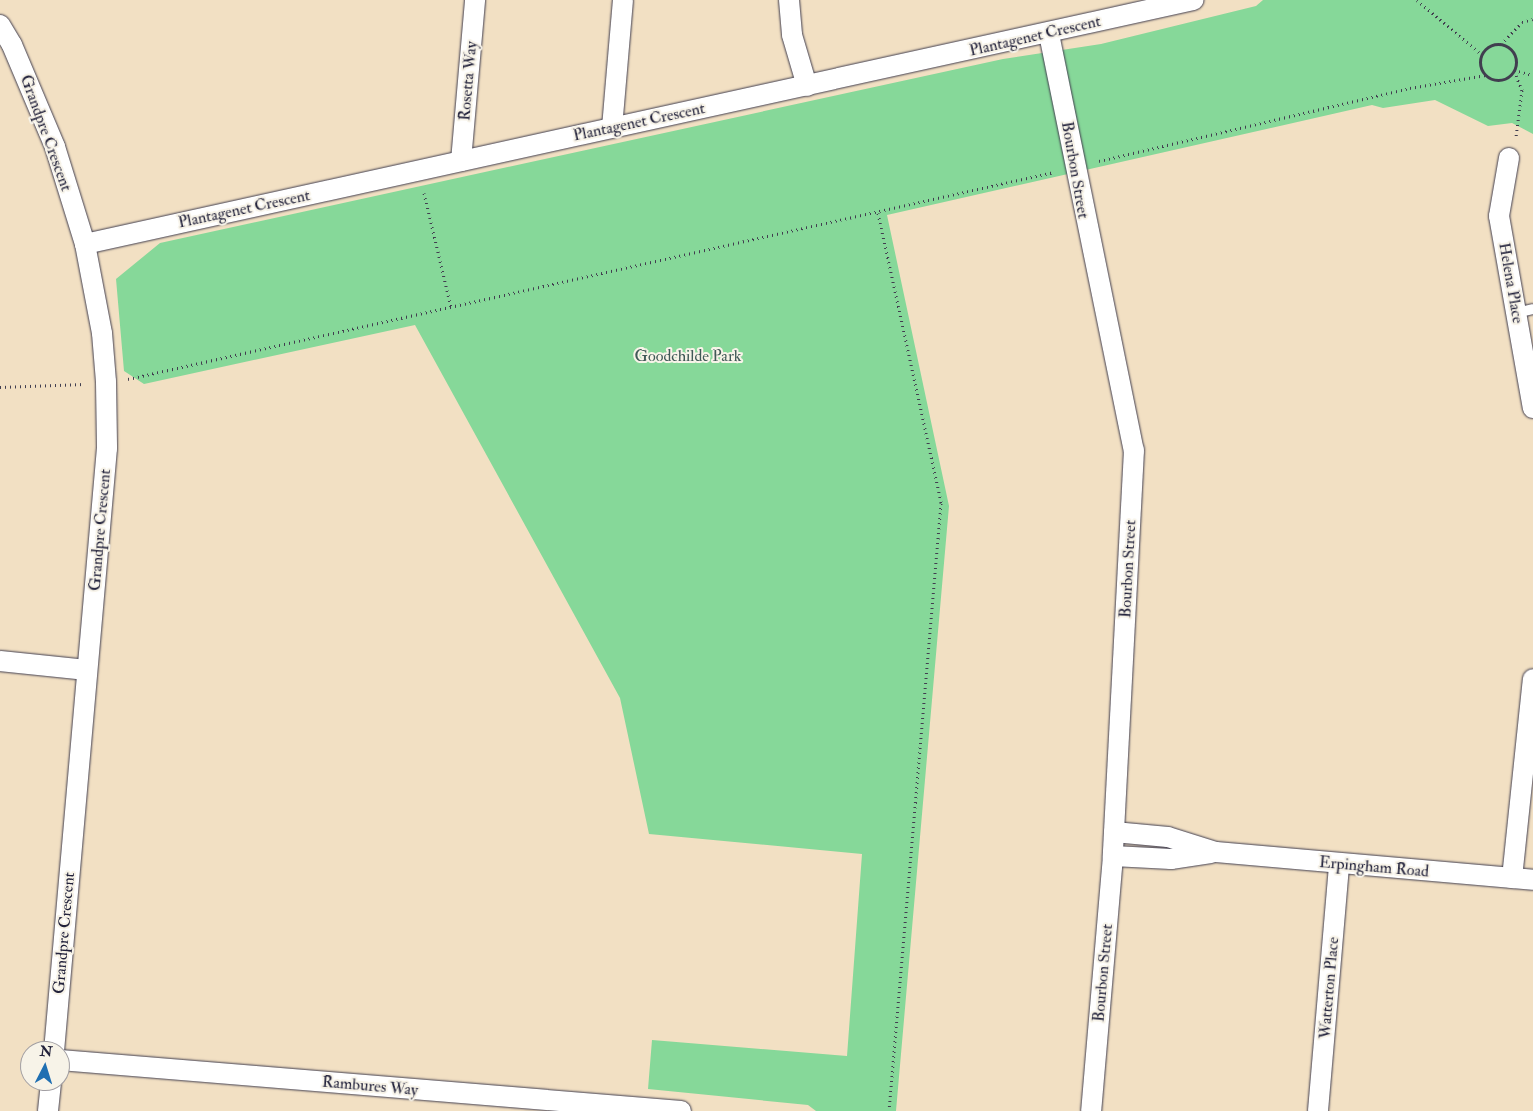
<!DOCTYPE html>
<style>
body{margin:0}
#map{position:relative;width:1533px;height:1111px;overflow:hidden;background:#f2e0c3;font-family:"IM FELL Double Pica",serif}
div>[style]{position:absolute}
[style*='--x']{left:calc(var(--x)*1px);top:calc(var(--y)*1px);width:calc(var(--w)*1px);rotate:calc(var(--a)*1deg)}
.green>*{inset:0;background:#86d899}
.path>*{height:3px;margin-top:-1.5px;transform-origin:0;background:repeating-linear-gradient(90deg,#413e4f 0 1px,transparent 0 5px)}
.path>.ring{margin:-1.5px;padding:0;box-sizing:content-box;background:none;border:3px solid #413e4f;border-radius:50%}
.roads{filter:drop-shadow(0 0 1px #413e4f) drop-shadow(0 0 1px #413e4f)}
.service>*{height:10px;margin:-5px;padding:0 5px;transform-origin:5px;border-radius:5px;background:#fff}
.minor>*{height:20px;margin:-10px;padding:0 10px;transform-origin:10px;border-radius:10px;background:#fff}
span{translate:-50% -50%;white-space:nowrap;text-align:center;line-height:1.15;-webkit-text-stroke:4px #f7f3e8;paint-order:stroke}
.street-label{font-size:16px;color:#22223b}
.park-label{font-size:16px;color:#405957}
.north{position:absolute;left:20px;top:1041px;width:50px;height:50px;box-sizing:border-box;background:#f7f3e8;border:1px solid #a29fa3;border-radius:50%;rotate:5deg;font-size:14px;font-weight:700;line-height:20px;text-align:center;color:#22223b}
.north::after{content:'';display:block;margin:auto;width:18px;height:22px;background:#1f6fb2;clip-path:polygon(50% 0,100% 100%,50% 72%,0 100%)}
</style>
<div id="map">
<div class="green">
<i style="clip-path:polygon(1263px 0,1533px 0,1533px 134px,1512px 123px,1488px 126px,1435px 100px,1383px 108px,1372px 105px,887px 215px,949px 506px,896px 1111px,816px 1111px,808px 1105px,648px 1089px,652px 1040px,847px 1056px,862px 854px,649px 834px,620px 698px,415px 325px,144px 384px,124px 371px,116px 279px,160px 243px,1003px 59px,1101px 44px,1256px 6px)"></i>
</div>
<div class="path">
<i style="--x:1417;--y:0;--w:84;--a:40.2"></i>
<i style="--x:1501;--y:44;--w:30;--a:-46"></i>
<i style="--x:1522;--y:22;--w:11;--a:-15"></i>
<i class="ring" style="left:1480px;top:44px;width:33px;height:33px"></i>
<i style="--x:1514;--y:70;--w:20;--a:15"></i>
<i style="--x:1514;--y:71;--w:21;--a:67"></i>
<i style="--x:1522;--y:90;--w:47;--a:97.3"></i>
<i style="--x:1099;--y:161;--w:319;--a:-13.2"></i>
<i style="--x:1410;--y:88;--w:77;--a:-9.7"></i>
<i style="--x:424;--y:193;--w:117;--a:76.7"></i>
<i style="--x:878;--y:213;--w:297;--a:77.7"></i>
<i style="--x:941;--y:503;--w:610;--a:94.89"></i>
<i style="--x:128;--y:379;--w:949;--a:-12.6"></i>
<i style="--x:0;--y:387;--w:85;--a:-2"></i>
</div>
<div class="roads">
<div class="service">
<i style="--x:1516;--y:313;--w:17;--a:-13"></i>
</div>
<div class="minor">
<i style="--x:789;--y:0;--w:35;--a:85"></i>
<i style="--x:792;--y:35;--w:53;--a:73.6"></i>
<i style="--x:0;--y:25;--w:23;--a:59"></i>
<i style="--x:12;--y:45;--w:111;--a:67.1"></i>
<i style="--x:55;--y:147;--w:102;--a:72.8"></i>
<i style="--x:85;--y:244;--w:91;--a:79.2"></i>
<i style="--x:102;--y:333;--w:49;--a:85.3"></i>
<i style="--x:106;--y:382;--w:66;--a:89.1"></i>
<i style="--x:107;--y:448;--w:605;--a:95.02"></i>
<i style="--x:1049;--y:34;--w:425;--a:78.5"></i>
<i style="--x:1134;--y:450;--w:407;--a:93"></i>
<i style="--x:1113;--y:856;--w:256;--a:94.9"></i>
<i style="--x:612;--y:128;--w:128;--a:-85.1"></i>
<i style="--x:1509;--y:158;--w:59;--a:99.8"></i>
<i style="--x:1499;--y:216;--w:195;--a:80"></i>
<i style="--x:461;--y:161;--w:162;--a:-85"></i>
<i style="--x:85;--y:244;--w:1135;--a:-12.42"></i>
<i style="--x:0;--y:661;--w:87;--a:5.9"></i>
<i style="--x:1114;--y:832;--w:54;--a:5.3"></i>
<i style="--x:1168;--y:837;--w:50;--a:17.4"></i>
<i style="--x:1216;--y:852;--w:318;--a:5"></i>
<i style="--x:1113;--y:856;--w:58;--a:3"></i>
<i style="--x:1171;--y:859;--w:40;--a:-8.5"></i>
<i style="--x:1512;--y:878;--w:200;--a:-84"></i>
<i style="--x:60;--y:1060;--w:623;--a:4.69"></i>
<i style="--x:48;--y:1111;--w:30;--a:-84"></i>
<i style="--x:1318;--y:1111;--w:248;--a:-85.1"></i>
</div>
</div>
<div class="street-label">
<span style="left:1035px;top:36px;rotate:-13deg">Plantagenet Crescent</span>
<span style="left:468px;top:81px;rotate:-85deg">Rosetta Way</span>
<span style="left:639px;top:122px;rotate:-12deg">Plantagenet Crescent</span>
<span style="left:46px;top:133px;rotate:70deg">Grandpre Crescent</span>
<span style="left:1075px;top:170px;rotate:80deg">Bourbon Street</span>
<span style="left:244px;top:209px;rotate:-12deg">Plantagenet Crescent</span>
<span style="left:1511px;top:283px;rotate:80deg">Helena Place</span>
<span style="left:100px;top:530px;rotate:-85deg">Grandpre Crescent</span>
<span style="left:1128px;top:569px;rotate:-87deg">Bourbon Street</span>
<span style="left:1374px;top:867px;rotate:5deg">Erpingham Road</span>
<span style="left:64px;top:933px;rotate:-85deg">Grandpre Crescent</span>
<span style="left:1103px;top:973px;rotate:-85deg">Bourbon Street</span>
<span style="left:1329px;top:988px;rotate:-85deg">Watterton Place</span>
<span style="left:370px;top:1086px;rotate:5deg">Rambures Way</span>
</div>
<div class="park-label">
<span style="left:688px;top:356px">Goodchilde Park</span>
</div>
<div class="north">N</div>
</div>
